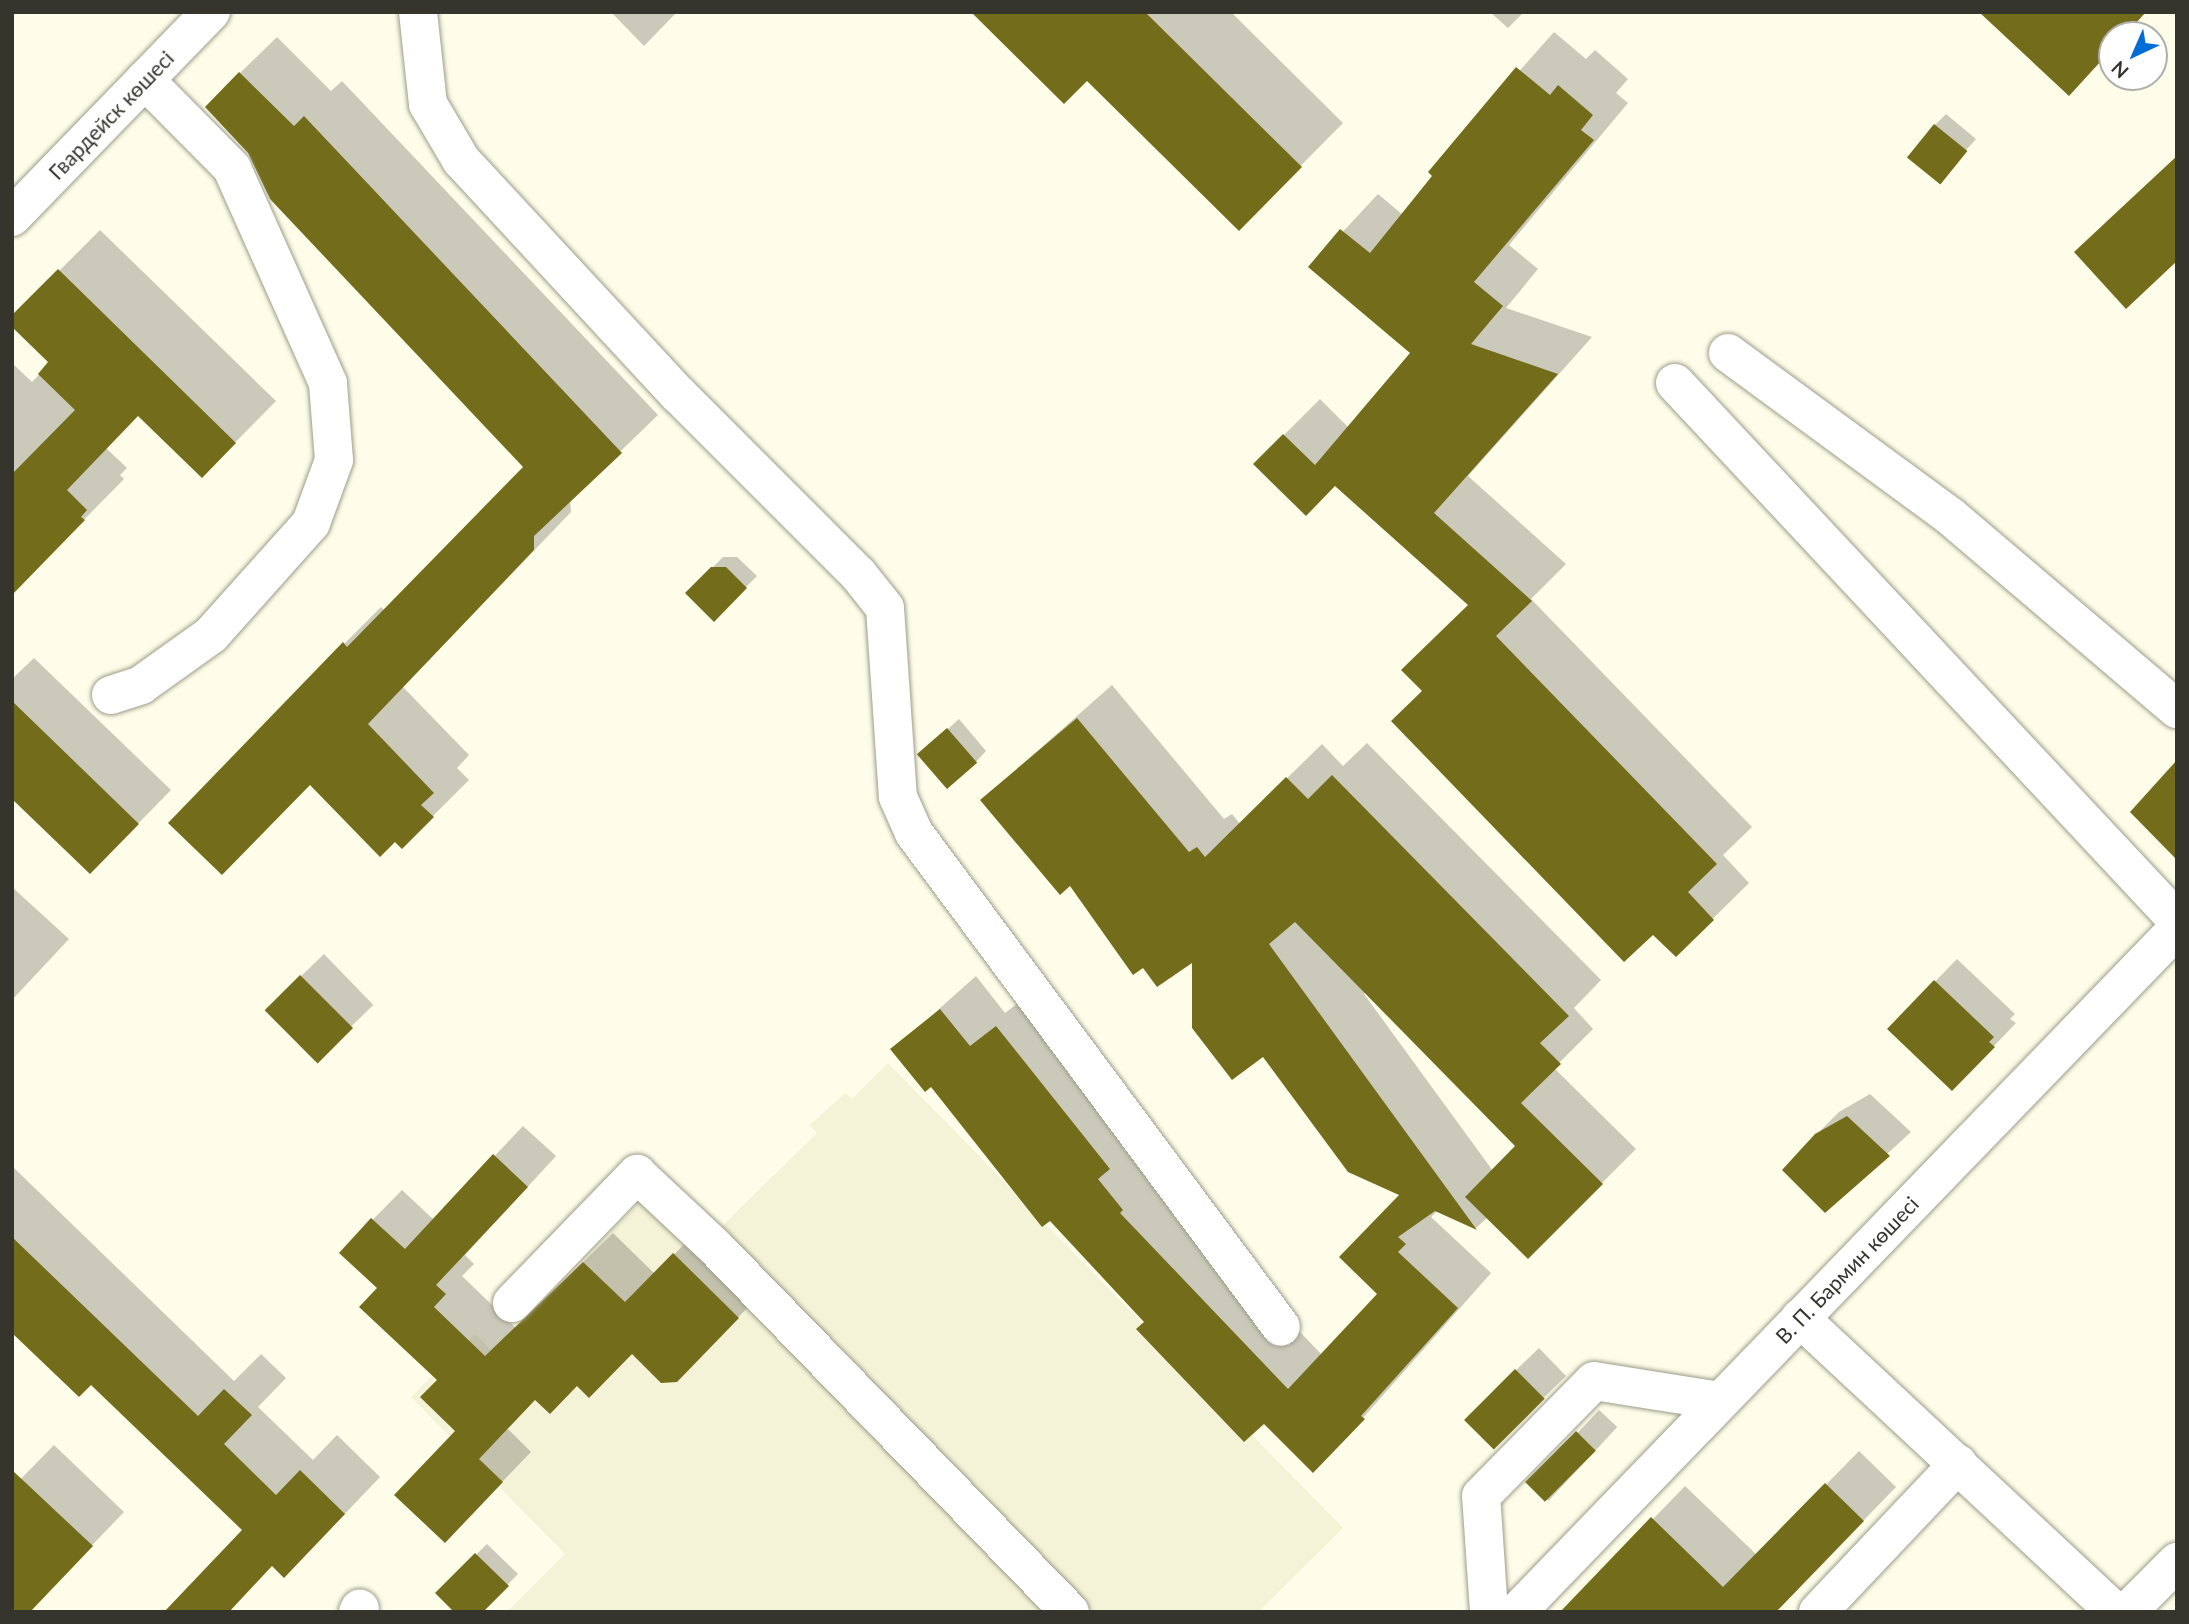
<!DOCTYPE html>
<meta charset="utf-8">
<style>
body{margin:0}
#map{position:relative;width:2189px;height:1624px;overflow:hidden;background:#fefde9;font-family:Lato,sans-serif}
div>[style]{position:absolute}
[style*='--x']{left:calc(var(--x)*1px);top:calc(var(--y)*1px);width:calc(var(--w)*1px);rotate:calc(var(--a)*1deg)}
.built>*{inset:0;background:#f4f2d7}
.shadow>*{inset:0;background:#0003;transform-origin:0 0}
.building>*{inset:0;background:#736c1a;transform-origin:0 0}
.roads{filter:drop-shadow(0 0 2px #9d9c8a) drop-shadow(0 0 2px #9d9c8a)}
.minor>*{height:38px;margin:-19px;padding:0 19px;transform-origin:19px;border-radius:19px;background:#fff}
span{translate:-50% -50%;white-space:nowrap;text-align:center;line-height:1.15;-webkit-text-stroke:7px #fff;paint-order:stroke}
.street-label{font-size:21px;color:#35352d}
.frame{position:absolute;inset:0;border:14px solid #35352d;pointer-events:none}
.north{position:absolute;left:2098px;top:21px;width:70px;height:70px;box-sizing:border-box;background:#fff;border:2px solid #aeaeab;border-radius:50%;rotate:224deg;font-size:19px;font-weight:700;line-height:28px;text-align:center;color:#35352d}
.north::after{content:'';display:block;margin:auto;width:24px;height:32px;background:#016dd5;clip-path:polygon(50% 0,100% 100%,50% 72%,0 100%)}
</style>
<div id="map">
<div class="built">
<i style="clip-path:polygon(888px 1063px,1343px 1528px,1258px 1612px,507px 1612px,565px 1554px,411px 1397px,475px 1334px,491px 1350px,668px 1175px,720px 1228px,817px 1133px,810px 1125px,845px 1093px,852px 1099px)"></i>
</div>
<div class="shadow">
<i style="clip-path:polygon(611px 12px,677px 12px,644px 46px)"></i>
<i style="clip-path:polygon(974px 12px,1231px 12px,1343px 123px,1239px 228px,1087px 78px)"></i>
<i style="clip-path:polygon(1490px 12px,1524px 12px,1508px 28px)"></i>
<i style="clip-path:polygon(1554px 32px,1586px 59px,1595px 50px,1628px 79px,1616px 93px,1628px 103px,1509px 245px,1538px 269px,1506px 308px,1592px 337px,1468px 476px,1566px 564px,1531px 599px,1752px 827px,1723px 855px,1749px 883px,1676px 955px,1424px 690px,1470px 605px,1335px 484px,1255px 464px,1320px 399px,1349px 428px,1413px 353px,1311px 266px,1378px 194px,1403px 215px,1435px 176px,1430px 172px)"></i>
<i style="clip-path:polygon(277px 37px,331px 91px,342px 81px,658px 415px,570px 500px,571px 512px,403px 687px,469px 755px,457px 768px,469px 780px,402px 847px,310px 783px,344px 644px,381px 607px,385px 611px,525px 467px,240px 73px)"></i>
<i style="clip-path:polygon(1946px 114px,1976px 139px,1947px 171px,1935px 125px)"></i>
<i style="clip-path:polygon(2177px 156px,2177px 259px,2076px 252px,2109px 219px)"></i>
<i style="clip-path:polygon(100px 230px,276px 401px,202px 476px,138px 415px,106px 448px,127px 468px,120px 475px,124px 479px,12px 593px,12px 363px,32px 382px,51px 362px,12px 318px)"></i>
<i style="clip-path:polygon(723px 557px,737px 557px,757px 576px,714px 619px,687px 593px)"></i>
<i style="clip-path:polygon(34px 658px,171px 790px,123px 839px,12px 797px,12px 679px)"></i>
<i style="clip-path:polygon(evenodd,1112px 685px,1224px 819px,1232px 814px,1240px 824px,1322px 744px,1343px 766px,1367px 743px,1601px 980px,1574px 1008px,1593px 1029px,1554px 1068px,1636px 1149px,1528px 1257px,1488px 1217px,1476px 1228px,1438px 1210px,1431px 1217px,1491px 1273px,1347px 1436px,1264px 1421px,1146px 1322px,931px 1085px,893px 1050px,976px 976px,1005px 1013px,1031px 993px,1153px 1178px,1322px 1355px,1379px 1294px,1402px 1194px,1193px 960px,1071px 884px,982px 800px,1112px 685px,1366px 992px,1517px 1146px,1493px 1171px,1364px 994px,1366px 992px)"></i>
<i style="clip-path:polygon(959px 719px,986px 751px,976px 762px,931px 744px)"></i>
<i style="clip-path:polygon(12px 887px,69px 939px,12px 1000px)"></i>
<i style="left:324px;top:954px;width:71px;height:81px;rotate:46deg"></i>
<i style="clip-path:polygon(1957px 959px,2015px 1014px,2010px 1019px,2016px 1023px,1974px 1067px,1889px 1029px)"></i>
<i style="clip-path:polygon(1870px 1094px,1911px 1132px,1825px 1211px,1816px 1135px,1839px 1112px)"></i>
<i style="clip-path:polygon(523px 1126px,556px 1156px,465px 1255px,474px 1264px,462px 1276px,516px 1328px,613px 1233px,655px 1274px,703px 1225px,767px 1287px,707px 1350px,633px 1352px,577px 1384px,536px 1398px,507px 1428px,531px 1452px,474px 1511px,457px 1431px,439px 1379px,379px 1288px,341px 1252px,402px 1190px,434px 1220px)"></i>
<i style="clip-path:polygon(12px 1166px,234px 1381px,261px 1354px,286px 1378px,258px 1407px,313px 1460px,337px 1435px,380px 1477px,320px 1540px,244px 1530px,91px 1383px,12px 1330px)"></i>
<i style="left:1539px;top:1348px;width:39px;height:103px;rotate:46deg"></i>
<i style="left:1599px;top:1410px;width:25px;height:101px;rotate:43deg"></i>
<i style="clip-path:polygon(54px 1445px,124px 1512px,28px 1612px,12px 1488px)"></i>
<i style="clip-path:polygon(1859px 1451px,1896px 1487px,1775px 1612px,1563px 1612px,1685px 1486px,1757px 1555px)"></i>
<i style="clip-path:polygon(487px 1544px,518px 1574px,481px 1612px,437px 1593px)"></i>
</div>
<div class="building">
<i style="clip-path:polygon(971px 12px,1145px 12px,1302px 167px,1239px 231px,1087px 81px,1064px 104px)"></i>
<i style="clip-path:polygon(1979px 12px,2146px 12px,2125px 35px,2112px 35px,2112px 49px,2069px 96px)"></i>
<i style="clip-path:polygon(1516px 67px,1550px 95px,1558px 85px,1593px 115px,1581px 130px,1594px 140px,1474px 282px,1503px 306px,1471px 344px,1558px 374px,1434px 513px,1532px 601px,1496px 636px,1717px 864px,1688px 892px,1714px 920px,1676px 957px,1653px 935px,1624px 962px,1391px 721px,1422px 691px,1401px 670px,1468px 605px,1335px 486px,1306px 516px,1253px 464px,1283px 434px,1315px 465px,1410px 353px,1308px 267px,1340px 229px,1370px 253px,1432px 176px,1428px 172px)"></i>
<i style="clip-path:polygon(239px 72px,294px 126px,304px 116px,622px 453px,534px 536px,534px 550px,368px 724px,434px 793px,421px 805px,434px 817px,402px 849px,395px 842px,380px 857px,310px 785px,222px 875px,168px 823px,343px 642px,347px 647px,523px 467px,270px 199px,248px 153px,205px 107px)"></i>
<i style="left:1934px;top:124px;width:43px;height:43px;rotate:39deg"></i>
<i style="clip-path:polygon(2177px 156px,2177px 261px,2126px 309px,2074px 252px)"></i>
<i style="clip-path:polygon(58px 269px,236px 443px,202px 478px,138px 416px,67px 490px,87px 510px,81px 517px,85px 520px,12px 595px,12px 474px,75px 410px,38px 374px,48px 362px,12px 327px,12px 315px)"></i>
<i style="clip-path:polygon(711px 567px,726px 567px,747px 588px,714px 622px,685px 593px)"></i>
<i style="clip-path:polygon(12px 701px,139px 824px,90px 874px,12px 799px)"></i>
<i style="clip-path:polygon(1077px 718px,1189px 852px,1197px 847px,1205px 857px,1286px 777px,1308px 799px,1332px 775px,1569px 1016px,1540px 1043px,1561px 1064px,1521px 1103px,1603px 1184px,1528px 1259px,1465px 1197px,1515px 1146px,1295px 922px,1269px 944px,1477px 1230px,1435px 1211px,1398px 1237px,1406px 1244px,1398px 1252px,1458px 1308px,1361px 1416px,1365px 1419px,1313px 1473px,1264px 1424px,1244px 1442px,1136px 1329px,1144px 1322px,1050px 1221px,1042px 1227px,931px 1087px,925px 1092px,890px 1049px,940px 1009px,970px 1046px,996px 1026px,1110px 1169px,1098px 1179px,1123px 1210px,1120px 1213px,1288px 1389px,1377px 1294px,1339px 1257px,1399px 1195px,1348px 1172px,1263px 1057px,1232px 1080px,1192px 1028px,1192px 963px,1157px 987px,1143px 968px,1133px 975px,1070px 886px,1060px 895px,980px 800px)"></i>
<i style="left:947px;top:728px;width:46px;height:40px;rotate:49deg"></i>
<i style="clip-path:polygon(2177px 760px,2177px 860px,2130px 812px)"></i>
<i style="left:300px;top:975px;width:75px;height:50px;rotate:45deg"></i>
<i style="clip-path:polygon(1934px 980px,1994px 1037px,1989px 1042px,1995px 1047px,1952px 1091px,1887px 1029px)"></i>
<i style="clip-path:polygon(1847px 1116px,1890px 1156px,1825px 1213px,1782px 1170px,1815px 1134px)"></i>
<i style="clip-path:polygon(493px 1154px,528px 1187px,436px 1285px,446px 1294px,434px 1307px,485px 1356px,583px 1262px,625px 1302px,673px 1253px,739px 1318px,677px 1382px,661px 1383px,632px 1354px,589px 1398px,577px 1386px,550px 1414px,535px 1400px,479px 1459px,503px 1482px,445px 1543px,394px 1495px,455px 1431px,420px 1397px,437px 1380px,359px 1307px,377px 1288px,339px 1253px,371px 1218px,405px 1249px)"></i>
<i style="clip-path:polygon(12px 1237px,198px 1416px,224px 1389px,252px 1415px,224px 1444px,276px 1495px,300px 1470px,345px 1514px,284px 1578px,272px 1566px,229px 1612px,164px 1612px,242px 1530px,91px 1385px,79px 1397px,12px 1333px)"></i>
<i style="left:1515px;top:1369px;width:42px;height:72px;rotate:45deg"></i>
<i style="left:1576px;top:1431px;width:28px;height:72px;rotate:45deg"></i>
<i style="clip-path:polygon(12px 1470px,93px 1546px,30px 1612px,12px 1612px)"></i>
<i style="clip-path:polygon(1825px 1483px,1864px 1521px,1776px 1612px,1560px 1612px,1651px 1517px,1723px 1587px)"></i>
<i style="clip-path:polygon(475px 1553px,509px 1586px,483px 1612px,454px 1612px,435px 1593px)"></i>
</div>
<div class="roads">
<div class="minor">
<i style="--x:418;--y:12;--w:93;--a:83.8"></i>
<i style="--x:428;--y:104;--w:65;--a:59.5"></i>
<i style="--x:461;--y:160;--w:319;--a:47.2"></i>
<i style="--x:678;--y:394;--w:255;--a:45"></i>
<i style="--x:858;--y:574;--w:43;--a:51.5"></i>
<i style="--x:885;--y:608;--w:189;--a:86.1"></i>
<i style="--x:898;--y:797;--w:39;--a:66"></i>
<i style="--x:914;--y:833;--w:615;--a:53.39"></i>
<i style="--x:12;--y:217;--w:286;--a:-45.9"></i>
<i style="--x:1728;--y:353;--w:275;--a:36.3"></i>
<i style="--x:1950;--y:516;--w:298;--a:40.4"></i>
<i style="--x:1675;--y:383;--w:735;--a:46.93"></i>
<i style="--x:111;--y:695;--w:32;--a:-18"></i>
<i style="--x:141;--y:685;--w:86;--a:-35.5"></i>
<i style="--x:211;--y:635;--w:150;--a:-48.2"></i>
<i style="--x:311;--y:523;--w:67;--a:-69.9"></i>
<i style="--x:334;--y:460;--w:77;--a:-94.5"></i>
<i style="--x:328;--y:383;--w:235;--a:-114.1"></i>
<i style="--x:232;--y:168;--w:124;--a:-134.7"></i>
<i style="--x:512;--y:1303;--w:180;--a:-45.9"></i>
<i style="--x:637;--y:1174;--w:107;--a:43.1"></i>
<i style="--x:715;--y:1247;--w:509;--a:45.8"></i>
<i style="--x:1800;--y:1318;--w:431;--a:43"></i>
<i style="--x:358;--y:1612;--w:4;--a:-63"></i>
<i style="--x:1489;--y:1612;--w:116;--a:-93.9"></i>
<i style="--x:1481;--y:1496;--w:161;--a:-45.5"></i>
<i style="--x:1594;--y:1381;--w:128;--a:9"></i>
<i style="--x:1517;--y:1612;--w:950;--a:-45.98"></i>
<i style="--x:1818;--y:1612;--w:204;--a:-46.6"></i>
<i style="--x:2127;--y:1612;--w:71;--a:-45"></i>
</div>
</div>
<div class="street-label">
<span style="left:111px;top:115px;rotate:-46deg">Гвардейск көшесі</span>
<span style="left:1847px;top:1270px;rotate:-46deg">В. П. Бармин көшесі</span>
</div>
<div class="frame"></div>
<div class="north">N</div>
</div>
